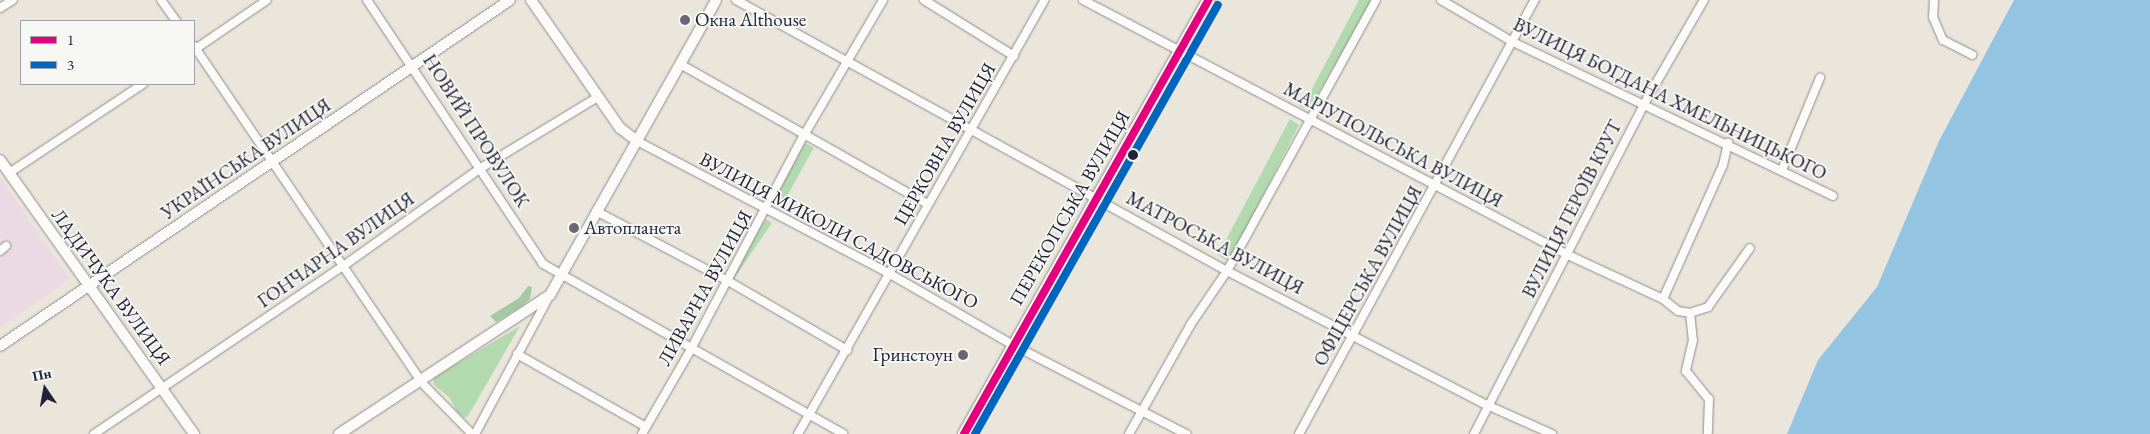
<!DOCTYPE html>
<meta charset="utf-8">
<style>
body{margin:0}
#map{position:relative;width:2150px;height:434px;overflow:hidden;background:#ebe6db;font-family:"EB Garamond",serif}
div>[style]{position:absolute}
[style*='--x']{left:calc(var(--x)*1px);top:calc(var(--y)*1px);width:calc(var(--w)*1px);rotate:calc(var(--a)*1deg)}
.built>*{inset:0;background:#ebdae4}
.green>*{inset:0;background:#b3d9af;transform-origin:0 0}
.forest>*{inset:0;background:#a5c9a4}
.water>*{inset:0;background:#93c4e1}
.roads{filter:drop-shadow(0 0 1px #908e8c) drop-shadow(0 0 1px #908e8c)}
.minor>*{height:8px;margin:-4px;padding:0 4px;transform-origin:4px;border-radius:4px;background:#fcfbfa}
.tertiary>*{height:10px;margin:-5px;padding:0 5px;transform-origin:5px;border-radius:5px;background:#fcfbfa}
.primary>*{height:12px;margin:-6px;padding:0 6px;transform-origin:6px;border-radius:6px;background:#fcfbfa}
.bus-1>*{height:8px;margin:-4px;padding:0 4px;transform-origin:4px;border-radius:4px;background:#e5007d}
.bus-2>*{height:8px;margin:-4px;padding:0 4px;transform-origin:4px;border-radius:4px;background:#0065bd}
.dots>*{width:14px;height:14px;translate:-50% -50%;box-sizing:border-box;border:2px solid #f6f6f2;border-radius:50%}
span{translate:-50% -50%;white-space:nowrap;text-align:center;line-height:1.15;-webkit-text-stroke:4px #f6f6f2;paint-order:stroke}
.poi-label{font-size:19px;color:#22223b}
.left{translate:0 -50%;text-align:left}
.right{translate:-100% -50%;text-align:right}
.street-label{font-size:19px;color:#22223b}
.legend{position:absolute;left:20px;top:20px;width:175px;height:65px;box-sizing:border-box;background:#f6f6f2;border:1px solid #a1a1a9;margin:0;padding:6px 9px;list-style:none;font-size:15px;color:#22223b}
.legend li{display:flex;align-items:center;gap:10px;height:25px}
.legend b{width:25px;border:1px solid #a1a1a9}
.north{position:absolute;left:20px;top:364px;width:50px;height:50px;-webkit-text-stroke:4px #f6f6f2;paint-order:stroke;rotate:348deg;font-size:14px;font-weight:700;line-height:20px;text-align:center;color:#22223b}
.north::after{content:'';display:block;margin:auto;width:18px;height:22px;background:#22223b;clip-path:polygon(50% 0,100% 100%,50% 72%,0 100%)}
</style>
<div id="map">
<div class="built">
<i style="clip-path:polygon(0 177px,70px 279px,0 328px)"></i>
</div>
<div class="green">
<i style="clip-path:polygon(1359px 0,1372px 0,1314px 101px,1304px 108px,1299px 105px,1305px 102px)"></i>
<i style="clip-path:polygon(1290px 119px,1299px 125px,1229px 262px,1218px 255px)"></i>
<i style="left:805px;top:143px;width:10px;height:69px;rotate:29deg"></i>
<i style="left:766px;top:219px;width:7px;height:68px;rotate:34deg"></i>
<i style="clip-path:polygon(520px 326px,468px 416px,464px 418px,457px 412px,449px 397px,434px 385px,433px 378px)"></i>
</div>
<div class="forest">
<i style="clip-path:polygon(528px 286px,532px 287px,530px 299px,522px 306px,496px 322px,490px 316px,519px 298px)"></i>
</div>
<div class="water">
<i style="clip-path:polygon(2014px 0,2150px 0,2150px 434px,1787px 434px,1818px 360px,1877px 287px,1939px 141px)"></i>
</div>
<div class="roads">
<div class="minor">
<i style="--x:161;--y:0;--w:26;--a:54"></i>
<i style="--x:367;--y:0;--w:317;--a:56.3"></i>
<i style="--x:543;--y:264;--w:345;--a:29.5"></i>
<i style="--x:736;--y:0;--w:561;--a:28.9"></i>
<i style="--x:1227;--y:271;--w:295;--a:27.3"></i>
<i style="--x:1489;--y:406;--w:69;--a:24"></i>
<i style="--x:924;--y:0;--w:106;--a:31.9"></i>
<i style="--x:1083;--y:0;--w:548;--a:27.73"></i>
<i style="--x:1568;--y:255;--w:105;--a:24.9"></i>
<i style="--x:1663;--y:299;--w:19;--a:39"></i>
<i style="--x:1678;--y:311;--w:12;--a:9"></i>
<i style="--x:1690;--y:313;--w:27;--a:84"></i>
<i style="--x:1693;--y:340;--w:32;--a:103"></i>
<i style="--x:1686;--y:371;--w:36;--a:51"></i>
<i style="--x:1709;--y:399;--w:35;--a:92"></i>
<i style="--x:1441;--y:0;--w:83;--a:30.3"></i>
<i style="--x:1513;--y:42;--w:355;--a:25.7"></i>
<i style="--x:1934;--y:0;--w:17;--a:93"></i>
<i style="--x:1933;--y:17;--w:25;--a:67"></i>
<i style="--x:1943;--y:40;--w:33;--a:27"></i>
<i style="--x:0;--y:8;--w:15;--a:-32"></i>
<i style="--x:194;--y:46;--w:408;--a:55.9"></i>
<i style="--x:423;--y:384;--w:70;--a:45.6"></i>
<i style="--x:194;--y:50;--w:88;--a:-34.4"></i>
<i style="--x:680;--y:64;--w:284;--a:29.5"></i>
<i style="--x:637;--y:141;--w:286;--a:27.7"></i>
<i style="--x:890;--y:274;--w:142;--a:30"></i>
<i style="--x:1013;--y:345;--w:195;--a:27.2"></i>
<i style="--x:1782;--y:170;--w:100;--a:-67.6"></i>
<i style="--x:9;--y:173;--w:161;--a:-33.6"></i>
<i style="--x:596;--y:211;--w:149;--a:27.9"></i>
<i style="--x:728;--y:281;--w:138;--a:30.1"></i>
<i style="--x:0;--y:251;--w:8;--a:-40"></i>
<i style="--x:1663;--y:299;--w:147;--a:-65.9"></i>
<i style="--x:1723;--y:165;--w:23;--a:-77"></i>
<i style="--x:1690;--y:313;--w:19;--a:-18"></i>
<i style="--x:1708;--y:307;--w:72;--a:-54.6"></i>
<i style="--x:517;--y:354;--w:148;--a:29.5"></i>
<i style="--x:94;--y:434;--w:299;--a:-34"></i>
<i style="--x:342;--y:267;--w:171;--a:-35.5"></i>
<i style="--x:481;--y:168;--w:137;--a:-31.3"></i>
<i style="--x:475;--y:434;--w:158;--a:-61.7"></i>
<i style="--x:642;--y:434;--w:98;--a:-60"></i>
<i style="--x:691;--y:349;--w:240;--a:-62.2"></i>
<i style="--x:803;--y:137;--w:159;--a:-59.7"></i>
<i style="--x:798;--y:434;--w:499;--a:-60.4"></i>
<i style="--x:1129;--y:434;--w:126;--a:-60.6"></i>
<i style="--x:1191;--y:324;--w:64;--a:-55.8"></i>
<i style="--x:1227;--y:271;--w:309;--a:-61.2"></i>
<i style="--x:1299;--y:434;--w:494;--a:-61.5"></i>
<i style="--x:1474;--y:434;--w:371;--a:-62.7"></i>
<i style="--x:1644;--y:104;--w:120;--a:-60"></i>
</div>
<div class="tertiary">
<i style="--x:531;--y:0;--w:156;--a:55.2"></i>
<i style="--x:620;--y:128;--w:21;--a:37"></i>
<i style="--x:0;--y:160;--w:336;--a:54.7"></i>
<i style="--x:0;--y:346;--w:616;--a:-34.15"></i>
<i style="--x:339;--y:434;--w:253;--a:-33.4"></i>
<i style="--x:550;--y:295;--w:338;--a:-60.6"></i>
</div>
<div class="primary">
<i style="--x:964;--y:434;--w:498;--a:-60.6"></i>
</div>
</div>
<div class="bus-1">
<i style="--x:964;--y:434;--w:498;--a:-60.6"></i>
</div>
<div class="bus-2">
<i style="--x:975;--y:434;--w:493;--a:-60.5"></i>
</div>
<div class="dots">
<i style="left:685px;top:20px;background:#686773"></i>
<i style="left:1133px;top:155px;background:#22223b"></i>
<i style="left:574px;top:228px;background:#686773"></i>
<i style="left:963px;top:355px;background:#686773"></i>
</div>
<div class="poi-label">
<span class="left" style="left:695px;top:20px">Окна Althouse</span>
<span class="left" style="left:584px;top:228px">Автопланета</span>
<span class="right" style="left:953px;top:355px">Гринстоун</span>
</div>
<div class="street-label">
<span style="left:1670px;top:99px;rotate:26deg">ВУЛИЦЯ БОГДАНА ХМЕЛЬНИЦЬКОГО</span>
<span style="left:476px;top:131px;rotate:57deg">НОВИЙ ПРОВУЛОК</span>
<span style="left:945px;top:144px;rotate:-60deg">ЦЕРКОВНА ВУЛИЦЯ</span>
<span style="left:1393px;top:145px;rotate:28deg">МАРІУПОЛЬСЬКА ВУЛИЦЯ</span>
<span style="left:246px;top:159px;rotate:-34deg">УКРАЇНСЬКА ВУЛИЦЯ</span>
<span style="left:1070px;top:208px;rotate:-60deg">ПЕРЕКОПСЬКА ВУЛИЦЯ</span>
<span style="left:1572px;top:209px;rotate:-63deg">ВУЛИЦЯ ГЕРОЇВ КРУТ</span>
<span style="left:839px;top:231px;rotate:28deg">ВУЛИЦЯ МИКОЛИ САДОВСЬКОГО</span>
<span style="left:1215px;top:243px;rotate:28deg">МАТРОСЬКА ВУЛИЦЯ</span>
<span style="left:336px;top:250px;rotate:-35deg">ГОНЧАРНА ВУЛИЦЯ</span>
<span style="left:1368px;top:276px;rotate:-61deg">ОФІЦЕРСЬКА ВУЛИЦЯ</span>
<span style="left:111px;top:287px;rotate:54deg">ЛАДИЧУКА ВУЛИЦЯ</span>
<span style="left:705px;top:288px;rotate:-61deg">ЛИВАРНА ВУЛИЦЯ</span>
</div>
<ul class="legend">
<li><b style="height:6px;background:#e5007d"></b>1</li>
<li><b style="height:6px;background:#0065bd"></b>3</li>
</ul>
<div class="north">Пн</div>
</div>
